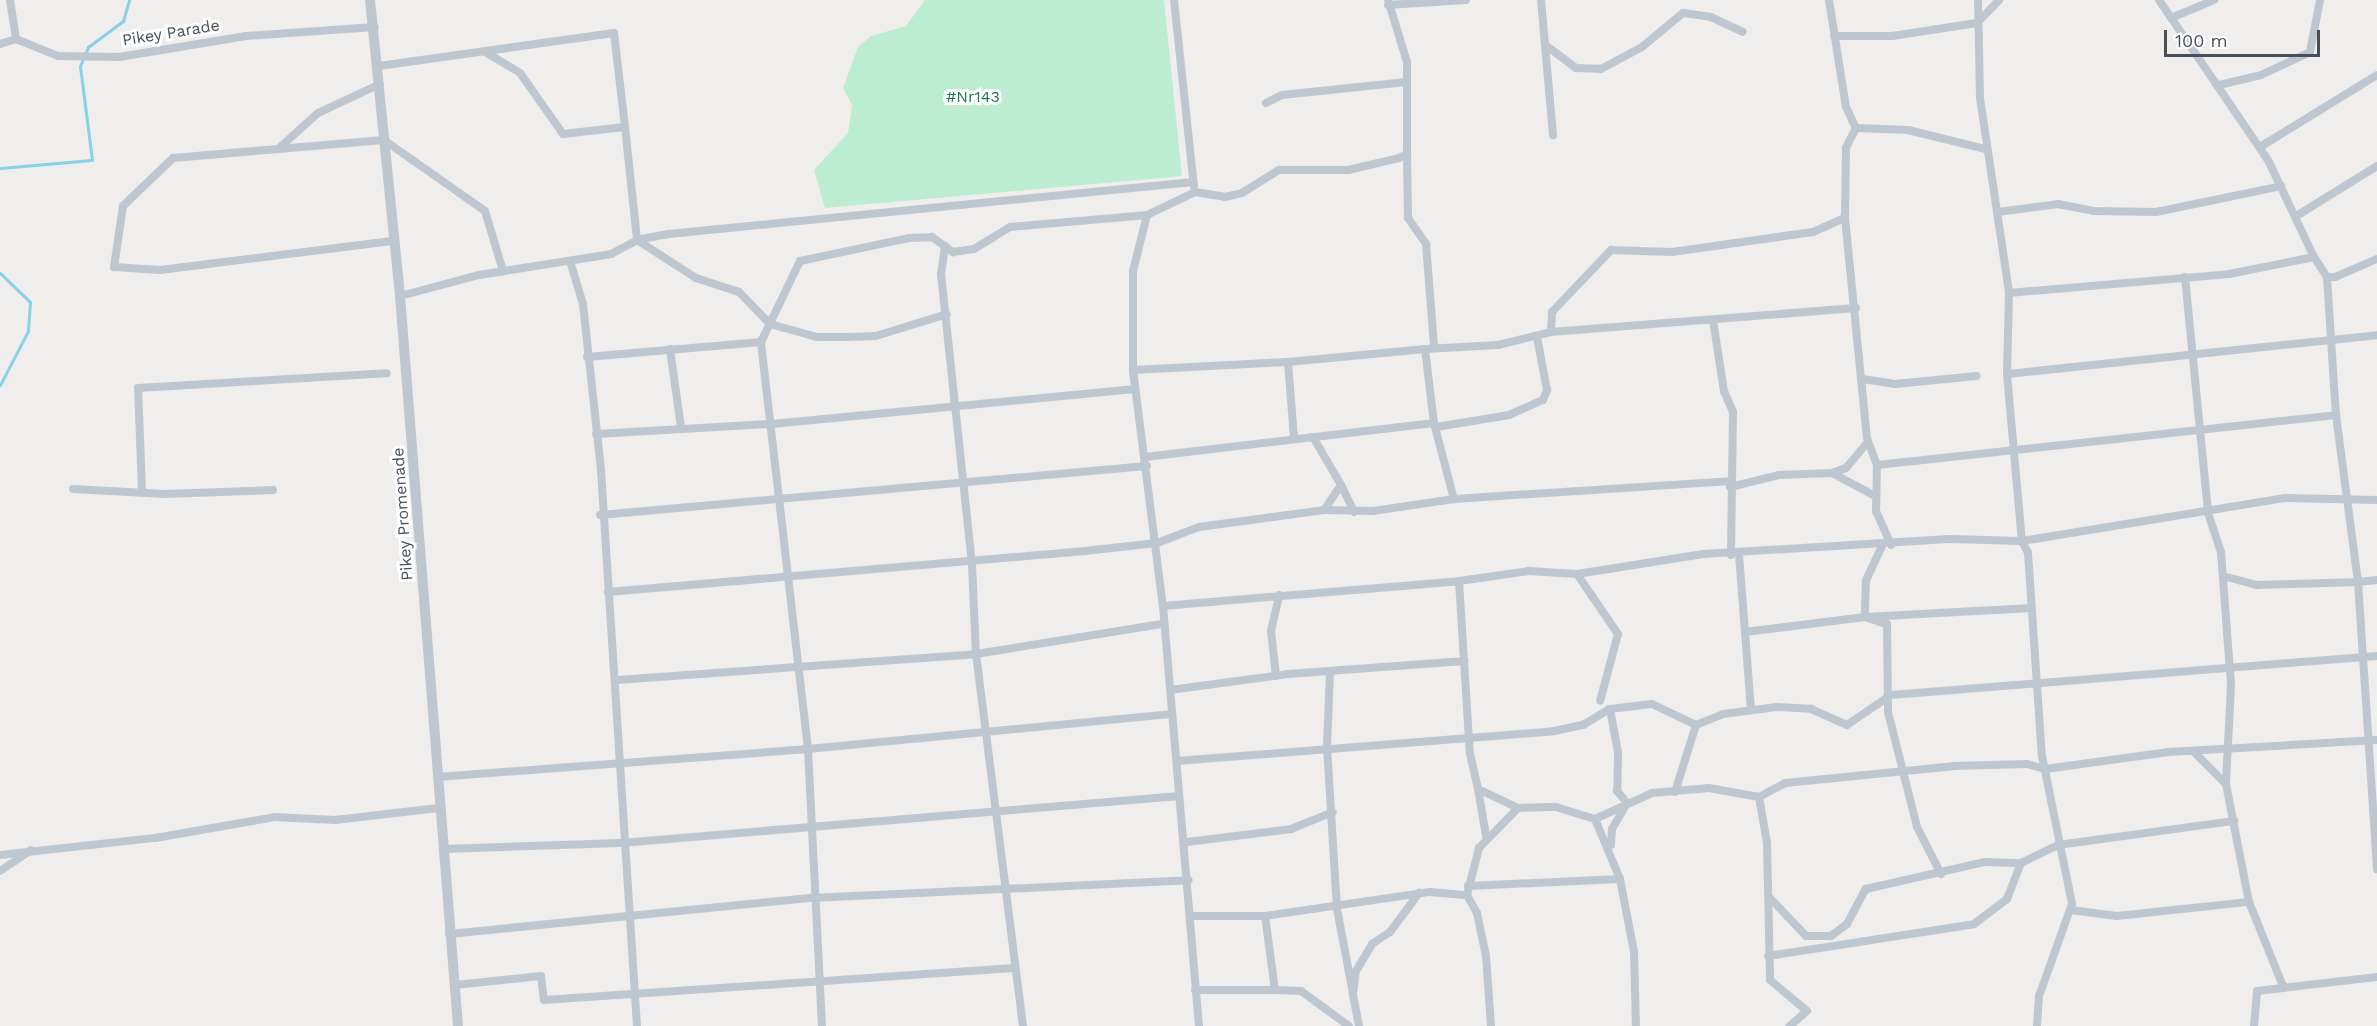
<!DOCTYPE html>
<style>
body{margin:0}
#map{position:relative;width:2377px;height:1026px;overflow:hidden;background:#f0eded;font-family:"Work Sans",sans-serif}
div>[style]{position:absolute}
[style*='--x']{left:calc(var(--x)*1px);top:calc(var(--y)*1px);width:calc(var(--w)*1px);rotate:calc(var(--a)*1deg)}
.green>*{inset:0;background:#bcedd2}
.stream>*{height:3px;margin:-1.5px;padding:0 1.5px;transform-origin:1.5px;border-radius:1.5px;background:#89d0e9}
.minor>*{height:8px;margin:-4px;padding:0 4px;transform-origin:4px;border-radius:4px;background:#bec7cf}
.tertiary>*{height:10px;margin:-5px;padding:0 5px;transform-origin:5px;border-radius:5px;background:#bec7cf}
span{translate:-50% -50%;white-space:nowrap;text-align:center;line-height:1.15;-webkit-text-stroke:6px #fff;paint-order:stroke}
.street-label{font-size:16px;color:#464f5a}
.park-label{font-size:16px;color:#18794f}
.scale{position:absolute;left:2164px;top:30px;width:156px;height:27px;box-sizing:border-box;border:3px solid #464f5a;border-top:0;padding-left:8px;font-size:18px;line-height:21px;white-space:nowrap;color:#464f5a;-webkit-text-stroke:4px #fff;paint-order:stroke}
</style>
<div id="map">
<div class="green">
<i style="clip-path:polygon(925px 0,1164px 0,1182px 176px,825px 208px,814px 170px,848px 133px,852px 105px,843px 88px,858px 47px,871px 36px,906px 26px)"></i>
</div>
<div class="stream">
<i style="--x:0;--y:168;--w:92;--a:-5"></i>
<i style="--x:92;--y:160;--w:95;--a:-97.3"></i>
<i style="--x:80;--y:66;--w:21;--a:-67"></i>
<i style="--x:88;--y:47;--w:44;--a:-36.6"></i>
<i style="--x:123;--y:21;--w:22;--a:-74"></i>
<i style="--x:0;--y:273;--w:42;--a:44"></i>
<i style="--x:30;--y:302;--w:29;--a:94"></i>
<i style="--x:28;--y:331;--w:61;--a:117.4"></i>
</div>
<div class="minor">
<i style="--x:10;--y:0;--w:39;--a:81"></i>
<i style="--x:1174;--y:0;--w:187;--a:83.9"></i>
<i style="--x:1541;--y:0;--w:136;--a:84.9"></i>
<i style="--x:1829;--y:0;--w:108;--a:81"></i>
<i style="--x:1846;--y:107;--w:23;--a:65"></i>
<i style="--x:1856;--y:128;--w:52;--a:2.2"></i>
<i style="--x:1908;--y:130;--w:79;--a:13.9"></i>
<i style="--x:1978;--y:0;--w:98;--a:88.8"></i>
<i style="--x:1980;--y:98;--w:197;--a:81.5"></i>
<i style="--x:2009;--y:293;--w:81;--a:91.4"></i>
<i style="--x:2007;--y:374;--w:168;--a:84.9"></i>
<i style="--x:2022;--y:541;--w:13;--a:63"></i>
<i style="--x:2028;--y:553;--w:203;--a:86.1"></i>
<i style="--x:2042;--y:756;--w:151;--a:78.5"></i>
<i style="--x:2072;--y:904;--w:98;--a:109.7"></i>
<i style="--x:2039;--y:996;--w:30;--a:94"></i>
<i style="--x:2159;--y:0;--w:196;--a:55.8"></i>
<i style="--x:2269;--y:162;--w:105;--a:64.7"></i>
<i style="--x:1388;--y:5;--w:78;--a:-3.7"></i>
<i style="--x:2171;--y:18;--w:47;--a:-22.7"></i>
<i style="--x:1834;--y:36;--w:58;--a:0"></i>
<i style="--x:1892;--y:36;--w:86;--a:-8.7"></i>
<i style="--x:1977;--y:23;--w:32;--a:-46"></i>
<i style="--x:0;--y:44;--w:17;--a:-17"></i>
<i style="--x:16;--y:39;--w:45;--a:22"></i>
<i style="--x:58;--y:56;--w:61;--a:0.9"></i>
<i style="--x:119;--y:57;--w:129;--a:-9.4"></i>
<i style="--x:246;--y:36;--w:129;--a:-4"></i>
<i style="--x:1548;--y:47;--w:35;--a:37"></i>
<i style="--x:1576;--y:68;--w:25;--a:2"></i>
<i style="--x:1601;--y:69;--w:47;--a:-28.2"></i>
<i style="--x:1642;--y:47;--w:53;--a:-39.7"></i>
<i style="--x:1683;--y:13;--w:28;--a:8"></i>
<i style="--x:1711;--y:17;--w:35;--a:25"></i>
<i style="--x:487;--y:53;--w:39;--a:31"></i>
<i style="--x:520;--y:73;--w:75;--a:54.8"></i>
<i style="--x:563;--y:134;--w:62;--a:-6.4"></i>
<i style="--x:625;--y:127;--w:114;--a:83.9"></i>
<i style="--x:637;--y:240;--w:70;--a:32.8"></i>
<i style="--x:696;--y:278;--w:45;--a:18"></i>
<i style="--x:739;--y:292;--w:45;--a:45.9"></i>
<i style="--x:770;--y:324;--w:49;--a:15.5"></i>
<i style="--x:817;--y:337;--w:30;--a:0"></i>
<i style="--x:847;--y:337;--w:29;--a:-2"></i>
<i style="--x:876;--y:336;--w:74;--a:-17.2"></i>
<i style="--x:379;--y:66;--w:237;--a:-8"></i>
<i style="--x:614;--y:33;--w:95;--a:83.3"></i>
<i style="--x:380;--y:84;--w:68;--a:154.9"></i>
<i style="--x:318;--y:113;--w:54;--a:138"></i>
<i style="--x:278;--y:149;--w:105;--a:175.1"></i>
<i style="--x:173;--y:158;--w:69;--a:136.2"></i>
<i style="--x:123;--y:206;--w:62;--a:98.4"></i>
<i style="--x:114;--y:267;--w:46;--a:3.7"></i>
<i style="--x:160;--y:270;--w:234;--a:-7.1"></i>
<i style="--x:2219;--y:85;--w:43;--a:-13.4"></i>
<i style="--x:2261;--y:75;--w:54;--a:-25.1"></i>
<i style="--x:2310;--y:52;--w:53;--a:-79.1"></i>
<i style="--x:1266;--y:103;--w:18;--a:-27"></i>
<i style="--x:1282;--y:95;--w:125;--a:-6"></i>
<i style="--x:1856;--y:128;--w:22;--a:117"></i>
<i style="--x:1846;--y:148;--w:70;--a:90.8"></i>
<i style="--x:1845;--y:218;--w:221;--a:84.3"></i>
<i style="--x:1867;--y:438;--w:29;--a:70"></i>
<i style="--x:1877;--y:465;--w:462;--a:-6.2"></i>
<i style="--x:2260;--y:147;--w:137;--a:-31.6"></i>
<i style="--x:278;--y:149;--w:106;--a:-4.9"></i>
<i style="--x:384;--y:140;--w:123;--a:35.1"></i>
<i style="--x:485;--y:211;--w:63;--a:73.3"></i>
<i style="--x:1407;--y:154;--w:64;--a:89.1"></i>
<i style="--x:1408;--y:218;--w:32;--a:55"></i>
<i style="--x:1426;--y:244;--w:102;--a:85.5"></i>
<i style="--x:1998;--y:212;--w:61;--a:-7.6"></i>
<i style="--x:2058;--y:204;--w:37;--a:11"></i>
<i style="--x:2094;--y:211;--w:62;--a:0.9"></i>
<i style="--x:2156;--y:212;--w:128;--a:-11.7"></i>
<i style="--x:1147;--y:215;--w:58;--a:104"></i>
<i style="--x:1133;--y:271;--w:99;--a:90"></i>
<i style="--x:1133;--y:370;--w:238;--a:82.8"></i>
<i style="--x:1163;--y:606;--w:422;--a:85.1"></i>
<i style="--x:2298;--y:215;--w:93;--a:-31.8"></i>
<i style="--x:945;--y:246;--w:28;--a:98"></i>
<i style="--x:941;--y:274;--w:292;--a:83.9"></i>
<i style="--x:972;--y:564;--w:90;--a:87.5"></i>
<i style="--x:976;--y:654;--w:375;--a:82.8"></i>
<i style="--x:570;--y:261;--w:45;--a:73.2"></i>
<i style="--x:583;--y:304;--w:168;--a:83.8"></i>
<i style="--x:601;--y:471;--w:556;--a:86.29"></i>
<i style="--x:2185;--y:277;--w:237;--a:84.4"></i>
<i style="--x:2208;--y:513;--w:41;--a:71.6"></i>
<i style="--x:2221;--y:552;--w:133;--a:85.7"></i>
<i style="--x:2231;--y:685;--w:99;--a:92.9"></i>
<i style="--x:2226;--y:784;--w:120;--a:79"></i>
<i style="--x:2249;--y:902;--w:91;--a:68"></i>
<i style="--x:2327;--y:277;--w:138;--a:86.3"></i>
<i style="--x:2336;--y:415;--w:168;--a:82.5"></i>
<i style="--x:2358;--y:582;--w:19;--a:-6"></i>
<i style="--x:2009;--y:293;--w:221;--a:-4.9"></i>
<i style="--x:2229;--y:274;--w:87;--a:-11.3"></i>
<i style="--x:2314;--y:257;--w:24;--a:57"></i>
<i style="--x:2327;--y:277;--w:8;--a:0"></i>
<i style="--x:2335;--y:277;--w:46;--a:-23.2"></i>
<i style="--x:400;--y:296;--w:82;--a:-14.9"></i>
<i style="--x:479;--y:275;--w:134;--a:-9"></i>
<i style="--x:611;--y:254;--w:30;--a:-28"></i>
<i style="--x:637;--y:240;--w:33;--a:-11"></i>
<i style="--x:669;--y:234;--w:527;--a:-5.67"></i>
<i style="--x:1713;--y:320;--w:72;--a:81.2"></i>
<i style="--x:1724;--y:391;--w:23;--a:67"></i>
<i style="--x:1733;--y:412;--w:143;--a:90.8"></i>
<i style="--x:1551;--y:332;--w:20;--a:-87"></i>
<i style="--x:1552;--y:312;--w:86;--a:-46.4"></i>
<i style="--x:1611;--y:250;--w:61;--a:1.9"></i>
<i style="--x:1672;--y:252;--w:142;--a:-8.1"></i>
<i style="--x:1813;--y:232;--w:35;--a:-24"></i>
<i style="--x:670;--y:349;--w:79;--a:82"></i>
<i style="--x:1425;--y:349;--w:73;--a:-3.1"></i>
<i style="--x:1498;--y:345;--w:55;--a:-13.8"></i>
<i style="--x:1551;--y:332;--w:306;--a:-4.5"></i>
<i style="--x:587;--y:357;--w:175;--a:-4.9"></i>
<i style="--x:1133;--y:370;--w:155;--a:-3"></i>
<i style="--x:2007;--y:374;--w:372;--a:-6"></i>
<i style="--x:1863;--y:379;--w:32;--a:9"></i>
<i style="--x:1895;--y:384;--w:82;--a:-5.6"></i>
<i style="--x:1436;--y:427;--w:74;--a:-9.3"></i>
<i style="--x:1509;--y:415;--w:37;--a:-24"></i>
<i style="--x:1543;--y:400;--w:11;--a:-68"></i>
<i style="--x:1547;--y:390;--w:54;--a:-100.7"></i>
<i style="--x:596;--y:434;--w:176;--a:-3.3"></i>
<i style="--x:772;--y:424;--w:365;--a:-5.5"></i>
<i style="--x:1313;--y:437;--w:56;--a:59.7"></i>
<i style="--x:1341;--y:485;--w:30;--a:124"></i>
<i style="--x:1294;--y:438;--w:76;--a:-94.5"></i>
<i style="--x:1288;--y:362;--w:138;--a:-5.4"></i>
<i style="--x:1425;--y:349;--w:75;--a:83.1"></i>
<i style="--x:1434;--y:423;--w:79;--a:75.3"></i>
<i style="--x:1145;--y:457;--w:291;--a:-6.7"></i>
<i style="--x:1877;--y:465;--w:46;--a:91.2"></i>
<i style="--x:1876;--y:511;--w:37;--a:66"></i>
<i style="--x:1832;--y:473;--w:49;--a:28.1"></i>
<i style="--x:1341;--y:485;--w:30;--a:64"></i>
<i style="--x:1730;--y:487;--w:50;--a:-13.8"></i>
<i style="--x:1779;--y:475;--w:53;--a:-2.2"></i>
<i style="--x:1832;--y:473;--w:15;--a:-20"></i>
<i style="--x:1846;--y:468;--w:34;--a:-50"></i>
<i style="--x:73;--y:489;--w:92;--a:3.1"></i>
<i style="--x:165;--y:494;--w:108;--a:-2.1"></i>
<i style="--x:142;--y:490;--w:102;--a:-92.2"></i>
<i style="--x:138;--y:388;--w:249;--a:-3.4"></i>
<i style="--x:600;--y:515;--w:549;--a:-5.12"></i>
<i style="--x:1882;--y:546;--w:38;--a:115"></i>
<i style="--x:1866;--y:580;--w:37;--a:92"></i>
<i style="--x:1865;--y:617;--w:23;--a:18"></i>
<i style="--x:1887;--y:624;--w:88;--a:89.3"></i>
<i style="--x:1888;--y:712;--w:119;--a:75.8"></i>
<i style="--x:1917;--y:827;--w:53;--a:62.9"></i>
<i style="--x:1739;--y:554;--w:155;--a:85.6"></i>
<i style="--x:1577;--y:574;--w:73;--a:55.7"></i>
<i style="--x:1618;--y:634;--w:69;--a:105"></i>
<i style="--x:2223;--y:576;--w:35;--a:15"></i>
<i style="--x:2257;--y:585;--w:101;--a:-1.7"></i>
<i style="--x:2358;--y:582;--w:288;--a:86.2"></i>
<i style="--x:1459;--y:581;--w:71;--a:-8.1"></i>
<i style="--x:1529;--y:571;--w:48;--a:3.6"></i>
<i style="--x:1577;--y:574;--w:128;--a:-9"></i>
<i style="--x:1703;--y:554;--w:246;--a:-3.5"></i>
<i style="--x:1949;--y:539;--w:73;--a:1.6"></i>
<i style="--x:2022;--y:541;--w:267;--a:-9.3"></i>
<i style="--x:2286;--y:498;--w:91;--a:1.3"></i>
<i style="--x:608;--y:592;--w:479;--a:-4.9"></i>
<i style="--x:1085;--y:551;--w:72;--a:-6.3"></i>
<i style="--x:1157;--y:543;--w:45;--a:-20.9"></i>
<i style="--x:1199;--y:527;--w:126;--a:-7.7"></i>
<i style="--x:1324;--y:510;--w:49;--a:1.2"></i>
<i style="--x:1373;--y:511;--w:82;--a:-8.4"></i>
<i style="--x:1454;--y:499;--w:277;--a:-3.7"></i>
<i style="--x:1163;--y:606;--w:297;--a:-4.8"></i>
<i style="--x:1459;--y:581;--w:173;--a:86.4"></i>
<i style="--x:1470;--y:754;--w:36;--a:77"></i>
<i style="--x:1478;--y:789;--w:44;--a:25.4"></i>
<i style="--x:1518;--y:808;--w:38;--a:-2"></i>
<i style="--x:1556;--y:807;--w:41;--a:17.1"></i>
<i style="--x:1595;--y:819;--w:65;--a:67.4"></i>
<i style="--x:1620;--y:879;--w:74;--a:79.1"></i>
<i style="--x:1634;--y:952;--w:74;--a:88.5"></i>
<i style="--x:1745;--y:632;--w:121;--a:-7.1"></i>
<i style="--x:1865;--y:617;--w:167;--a:-3.1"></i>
<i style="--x:1330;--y:672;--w:74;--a:92.3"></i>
<i style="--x:1327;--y:746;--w:163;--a:86.5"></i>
<i style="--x:1337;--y:909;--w:86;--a:79.3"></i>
<i style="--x:1276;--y:676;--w:45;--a:-96.3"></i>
<i style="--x:1271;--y:631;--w:37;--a:-77"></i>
<i style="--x:617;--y:680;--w:360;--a:-4.1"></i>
<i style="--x:976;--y:654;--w:188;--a:-9.2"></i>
<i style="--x:1170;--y:690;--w:119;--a:-7.7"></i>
<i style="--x:1288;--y:674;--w:177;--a:-4.2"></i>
<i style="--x:1610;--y:709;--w:44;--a:79.5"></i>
<i style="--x:1618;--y:752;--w:39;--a:91"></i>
<i style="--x:1617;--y:791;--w:16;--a:50"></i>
<i style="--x:1627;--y:803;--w:30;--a:120"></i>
<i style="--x:1612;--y:829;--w:16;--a:94"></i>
<i style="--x:2194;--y:752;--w:45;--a:45"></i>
<i style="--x:1177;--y:761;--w:378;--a:-4.5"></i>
<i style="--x:1554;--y:731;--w:30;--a:-12"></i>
<i style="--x:1583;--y:725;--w:31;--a:-31"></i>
<i style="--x:1610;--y:709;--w:42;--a:-6.8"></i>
<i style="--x:1652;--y:704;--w:49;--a:25.5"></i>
<i style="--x:1696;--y:725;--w:29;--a:-22"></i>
<i style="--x:1723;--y:714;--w:54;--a:-7.4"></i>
<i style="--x:1777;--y:707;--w:34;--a:3"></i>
<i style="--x:1811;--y:709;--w:39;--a:24"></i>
<i style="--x:1847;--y:725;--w:53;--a:-34.3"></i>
<i style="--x:1891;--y:695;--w:488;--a:-4.6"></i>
<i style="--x:437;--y:777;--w:372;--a:-4.3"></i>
<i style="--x:808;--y:749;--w:364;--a:-5.5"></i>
<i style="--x:1478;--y:789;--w:48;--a:80.3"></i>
<i style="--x:1675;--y:792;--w:70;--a:-72.6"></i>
<i style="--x:1759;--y:797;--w:30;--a:-28"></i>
<i style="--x:1785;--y:783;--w:171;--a:-5.7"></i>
<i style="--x:1955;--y:766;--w:72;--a:-1.6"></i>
<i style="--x:2027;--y:764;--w:19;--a:16"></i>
<i style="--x:2045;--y:769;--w:125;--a:-7.8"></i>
<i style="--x:2169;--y:752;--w:208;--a:-3.3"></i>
<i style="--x:1595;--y:819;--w:63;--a:-24.5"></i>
<i style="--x:1652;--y:793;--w:57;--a:-5"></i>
<i style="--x:1709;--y:788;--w:51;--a:10.2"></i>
<i style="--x:1759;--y:797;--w:47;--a:80.1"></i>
<i style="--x:1767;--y:843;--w:137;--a:88.7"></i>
<i style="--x:1770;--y:980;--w:48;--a:40"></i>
<i style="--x:1807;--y:1011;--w:23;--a:139"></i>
<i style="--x:1187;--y:842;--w:105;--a:-7.1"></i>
<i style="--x:1291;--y:829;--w:45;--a:-22"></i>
<i style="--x:443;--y:849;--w:178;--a:-1.9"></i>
<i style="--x:621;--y:843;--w:560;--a:-4.81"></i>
<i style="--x:0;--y:855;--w:156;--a:-6.3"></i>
<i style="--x:155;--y:838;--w:122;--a:-9.9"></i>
<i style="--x:275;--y:817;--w:60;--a:2.9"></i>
<i style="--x:335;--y:820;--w:104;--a:-6.6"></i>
<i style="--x:0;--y:871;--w:37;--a:-34"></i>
<i style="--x:1468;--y:886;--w:152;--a:-2.6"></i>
<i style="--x:1467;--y:895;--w:21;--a:61"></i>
<i style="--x:1477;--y:913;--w:44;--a:78.2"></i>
<i style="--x:1486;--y:956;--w:70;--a:85.9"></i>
<i style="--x:1771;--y:899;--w:51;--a:46.6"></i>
<i style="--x:1806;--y:936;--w:25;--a:0"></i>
<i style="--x:1831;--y:936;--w:20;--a:-37"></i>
<i style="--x:1847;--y:924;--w:40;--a:-62"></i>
<i style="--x:1866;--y:889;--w:122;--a:-12.8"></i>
<i style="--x:1985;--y:862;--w:36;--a:2"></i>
<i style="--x:2071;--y:910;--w:46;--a:7.4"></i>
<i style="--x:2117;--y:916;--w:133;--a:-6.1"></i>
<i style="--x:1191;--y:916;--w:74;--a:0"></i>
<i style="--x:1265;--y:916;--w:75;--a:82.3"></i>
<i style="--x:1275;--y:990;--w:26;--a:2"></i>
<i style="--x:1301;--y:991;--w:59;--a:36.1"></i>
<i style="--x:1265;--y:916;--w:167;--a:-8.3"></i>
<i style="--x:1430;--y:892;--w:37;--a:5"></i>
<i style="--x:1467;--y:895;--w:49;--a:-75.7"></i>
<i style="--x:1479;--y:848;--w:56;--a:-45.7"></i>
<i style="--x:449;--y:934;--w:365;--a:-5.7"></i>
<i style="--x:812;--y:898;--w:377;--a:-2.7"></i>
<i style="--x:1768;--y:956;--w:208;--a:-8.8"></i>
<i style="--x:1974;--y:924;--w:41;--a:-37.1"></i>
<i style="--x:2007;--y:899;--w:39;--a:-69"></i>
<i style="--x:2021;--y:863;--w:41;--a:-25.9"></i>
<i style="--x:2058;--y:845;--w:178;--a:-7.8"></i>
<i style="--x:455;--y:985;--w:86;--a:-6"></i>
<i style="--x:541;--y:976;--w:24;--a:83"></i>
<i style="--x:544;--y:1000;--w:471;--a:-3.9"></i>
<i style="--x:1195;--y:990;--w:80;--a:0"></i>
<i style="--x:822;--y:1026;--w:277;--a:-92.9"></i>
<i style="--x:808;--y:749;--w:410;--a:-96.6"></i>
<i style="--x:761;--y:342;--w:90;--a:-64.3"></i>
<i style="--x:800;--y:261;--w:111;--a:-11.9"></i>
<i style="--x:909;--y:238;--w:23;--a:-2"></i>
<i style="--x:932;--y:237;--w:26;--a:36"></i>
<i style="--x:953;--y:252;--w:21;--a:-8"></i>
<i style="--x:974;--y:249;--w:42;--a:-31.4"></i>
<i style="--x:1010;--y:227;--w:138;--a:-5"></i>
<i style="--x:1147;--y:215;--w:53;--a:-25.6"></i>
<i style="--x:1195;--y:192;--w:30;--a:9"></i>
<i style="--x:1225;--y:197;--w:17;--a:-13"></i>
<i style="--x:1242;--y:193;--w:44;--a:-31.9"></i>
<i style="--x:1279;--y:170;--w:69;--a:0"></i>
<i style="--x:1348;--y:170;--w:52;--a:-13.2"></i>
<i style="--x:1399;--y:158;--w:9;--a:-27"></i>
<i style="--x:1407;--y:154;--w:92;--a:-90"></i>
<i style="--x:1407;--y:62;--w:65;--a:-107"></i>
<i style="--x:1359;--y:1026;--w:33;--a:-101"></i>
<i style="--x:1353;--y:994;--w:23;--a:-83"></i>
<i style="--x:1356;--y:971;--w:31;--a:-59"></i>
<i style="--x:1372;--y:944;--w:22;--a:-34"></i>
<i style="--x:1390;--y:932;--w:49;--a:-53.4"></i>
<i style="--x:2254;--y:1026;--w:35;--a:-85"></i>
<i style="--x:2257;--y:991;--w:121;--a:-6.7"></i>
</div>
<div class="tertiary">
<i style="--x:370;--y:0;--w:298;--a:84.2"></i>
<i style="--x:400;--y:296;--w:732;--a:85.46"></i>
</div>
<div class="street-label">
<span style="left:171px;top:33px;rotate:-9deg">Pikey Parade</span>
<span style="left:403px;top:514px;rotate:-94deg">Pikey Promenade</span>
</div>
<div class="park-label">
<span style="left:973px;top:97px">#Nr143</span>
</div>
<div class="scale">100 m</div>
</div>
